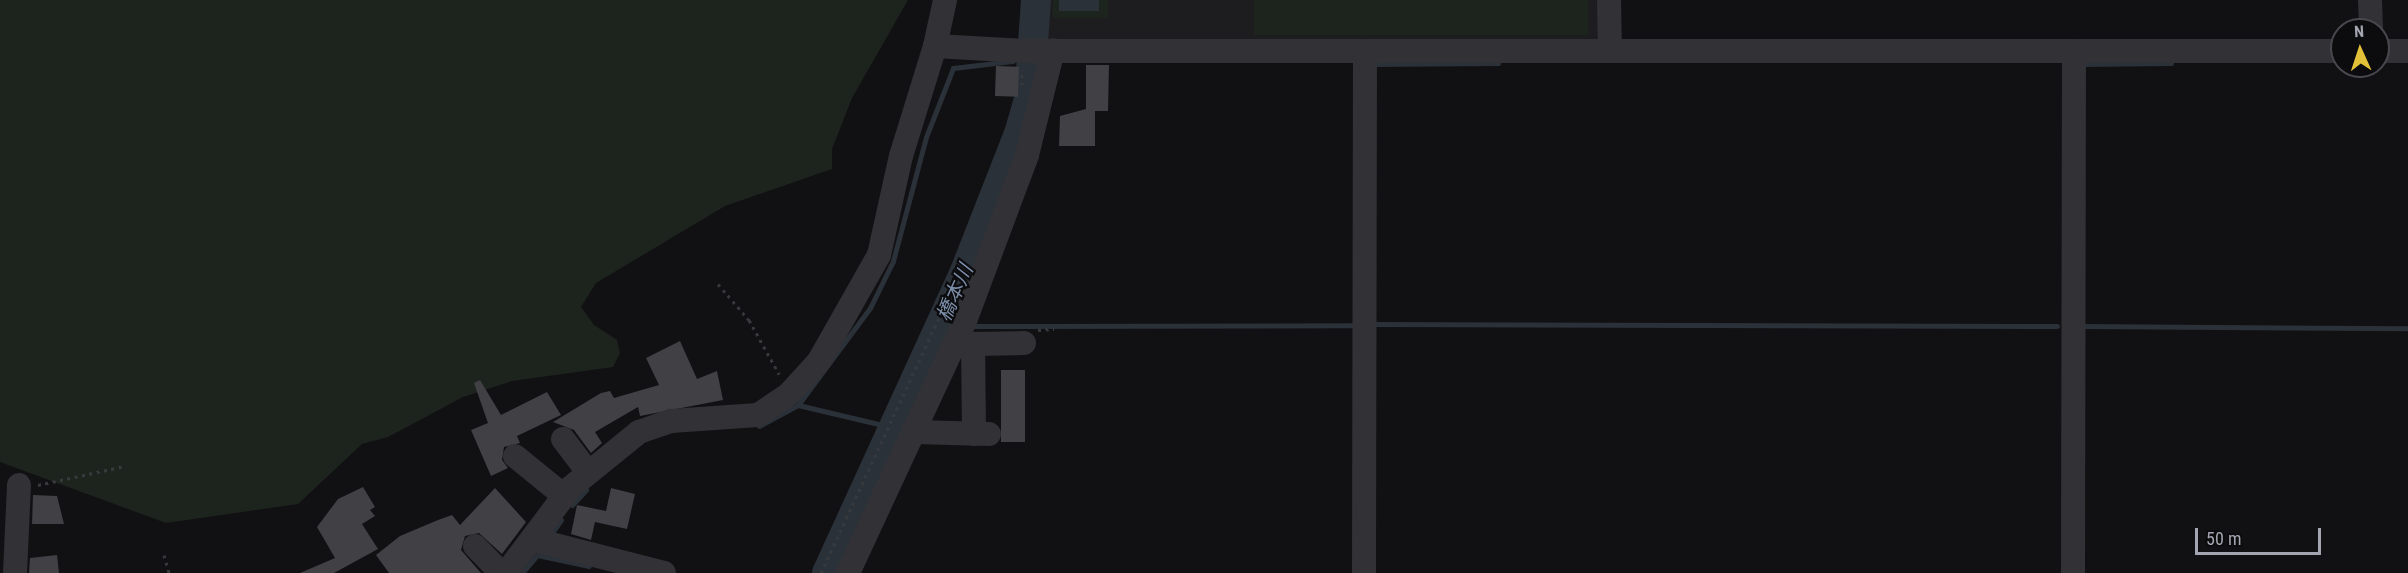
<!DOCTYPE html>
<meta charset="utf-8">
<style>
body{margin:0}
#map{position:relative;width:2408px;height:573px;overflow:hidden;background:#111012;font-family:"Roboto Condensed","Noto Sans JP",sans-serif}
div>[style]{position:absolute}
[style*='--x']{left:calc(var(--x)*1px);top:calc(var(--y)*1px);width:calc(var(--w)*1px);rotate:calc(var(--a)*1deg)}
.built>*{inset:0;background:#1d1c1e;transform-origin:0 0}
.green>*{inset:0;background:#1d241e;transform-origin:0 0}
.water>*{inset:0;background:#2b3139;transform-origin:0 0}
.stream>*{height:5px;margin:-2.5px;padding:0 2.5px;transform-origin:2.5px;border-radius:2.5px;background:#2b3139}
.river>*{height:30px;margin:-15px;padding:0 15px;transform-origin:15px;border-radius:15px;background:#2b3139}
.building>*{inset:0;background:#404045;transform-origin:0 0}
.path>*{height:3px;margin-top:-1.5px;transform-origin:0;background:repeating-linear-gradient(90deg,#38393d 0 3px,transparent 0 7.5px)}
.minor>*{height:24px;margin:-12px;padding:0 12px;transform-origin:12px;border-radius:12px;background:#323236}
span{translate:-50% -50%;white-space:nowrap;text-align:center;line-height:1.15;-webkit-text-stroke:4.5px #0c0b0d;paint-order:stroke}
.water-label{font-size:20px;color:#7c8eaa;font-style:italic}
.north{position:absolute;left:2330px;top:18px;width:60px;height:60px;box-sizing:border-box;background:#0c0b0d;border:2px solid #48494f;border-radius:50%;rotate:357deg;font-size:16px;font-weight:700;line-height:24px;text-align:center;color:#a3a5b1}
.north::after{content:'';display:block;margin:auto;width:21px;height:27px;background:#e2c138;clip-path:polygon(50% 0,100% 100%,50% 72%,0 100%)}
.scale{position:absolute;left:2195px;top:528px;width:126px;height:27px;box-sizing:border-box;border:3px solid #a3a5b1;border-top:0;padding-left:8px;font-size:18px;line-height:21px;white-space:nowrap;color:#a3a5b1;-webkit-text-stroke:4px #0c0b0d;paint-order:stroke}
</style>
<div id="map">
<div class="built">
<i style="left:1043px;top:0;width:561px;height:44px"></i>
</div>
<div class="green">
<i style="clip-path:polygon(0 0,908px 0,852px 98px,832px 149px,832px 169px,725px 206px,596px 283px,581px 307px,594px 325px,617px 340px,620px 353px,613px 367px,512px 381px,463px 397px,388px 437px,362px 444px,298px 504px,166px 523px,0 462px)"></i>
<i style="left:1053px;top:0;width:55px;height:18px"></i>
<i style="left:1254px;top:0;width:334px;height:35px"></i>
</div>
<div class="water">
<i style="left:1059px;top:0;width:40px;height:11px"></i>
</div>
<div class="stream">
<i style="--x:1377;--y:64;--w:121;--a:-0.5"></i>
<i style="--x:2086;--y:64;--w:85;--a:-0.7"></i>
<i style="--x:1373;--y:324;--w:684;--a:0.17"></i>
<i style="--x:972;--y:326;--w:387;--a:-0.1"></i>
<i style="--x:2081;--y:326;--w:327;--a:0.4"></i>
<i style="--x:798;--y:405;--w:100;--a:13.3"></i>
<i style="--x:759;--y:426;--w:44;--a:-28.3"></i>
<i style="--x:798;--y:405;--w:121;--a:-53.4"></i>
<i style="--x:870;--y:308;--w:52;--a:-63.9"></i>
<i style="--x:893;--y:261;--w:128;--a:-75.1"></i>
<i style="--x:926;--y:137;--w:74;--a:-68.6"></i>
<i style="--x:953;--y:68;--w:60;--a:-6.7"></i>
<i style="--x:572;--y:505;--w:21;--a:-47"></i>
<i style="--x:549;--y:537;--w:21;--a:-55"></i>
<i style="--x:522;--y:573;--w:23;--a:-50"></i>
<i style="--x:537;--y:555;--w:53;--a:11.9"></i>
</div>
<div class="river">
<i style="--x:827;--y:573;--w:329;--a:-65.4"></i>
<i style="--x:964;--y:274;--w:150;--a:-68.6"></i>
<i style="--x:1019;--y:134;--w:35;--a:-74"></i>
<i style="--x:1029;--y:100;--w:100;--a:-86"></i>
</div>
<div class="building">
<i style="clip-path:polygon(1086px 65px,1109px 65px,1108px 111px,1095px 111px,1095px 146px,1059px 146px,1060px 116px,1086px 109px)"></i>
<i style="left:996px;top:66px;width:23px;height:30px;rotate:2deg"></i>
<i style="clip-path:polygon(680px 341px,697px 379px,717px 371px,723px 400px,640px 416px,638px 407px,595px 432px,602px 443px,591px 453px,574px 430px,553px 422px,601px 393px,610px 391px,614px 398px,659px 385px,646px 358px)"></i>
<i style="left:1001px;top:370px;width:24px;height:72px"></i>
<i style="clip-path:polygon(480px 380px,501px 415px,547px 392px,561px 415px,517px 436px,520px 443px,504px 447px,502px 460px,508px 468px,491px 476px,471px 430px,488px 423px,474px 383px)"></i>
<i style="clip-path:polygon(363px 487px,375px 507px,370px 510px,375px 516px,362px 524px,378px 549px,334px 573px,300px 573px,335px 558px,317px 527px,338px 499px)"></i>
<i style="clip-path:polygon(495px 488px,526px 522px,502px 554px,479px 533px,465px 536px,461px 550px,481px 573px,389px 573px,376px 555px,400px 536px,438px 520px,452px 515px,460px 525px)"></i>
<i style="clip-path:polygon(611px 488px,635px 494px,627px 529px,595px 522px,591px 540px,571px 534px,577px 505px,606px 511px)"></i>
<i style="clip-path:polygon(33px 495px,57px 496px,64px 524px,32px 524px)"></i>
<i style="clip-path:polygon(57px 555px,59px 573px,29px 573px,30px 558px)"></i>
</div>
<div class="path">
<i style="--x:1022;--y:85;--w:15;--a:-90"></i>
<i style="--x:718;--y:284;--w:48;--a:49.3"></i>
<i style="--x:749;--y:320;--w:62;--a:60.9"></i>
<i style="--x:1038;--y:330;--w:16;--a:-4"></i>
<i style="--x:38;--y:485;--w:89;--a:-12.3"></i>
<i style="--x:164;--y:555;--w:19;--a:74"></i>
<i style="--x:821;--y:573;--w:332;--a:-65.2"></i>
</div>
<div class="minor">
<i style="--x:1609;--y:0;--w:51;--a:88.9"></i>
<i style="--x:2370;--y:0;--w:30;--a:88"></i>
<i style="--x:935;--y:46;--w:47;--a:-77.7"></i>
<i style="--x:2378;--y:51;--w:30;--a:0"></i>
<i style="--x:913;--y:432;--w:76;--a:1.5"></i>
<i style="--x:974;--y:434;--w:90;--a:-90.6"></i>
<i style="--x:973;--y:344;--w:51;--a:-1.1"></i>
<i style="--x:563;--y:439;--w:41;--a:52.9"></i>
<i style="--x:515;--y:456;--w:63;--a:39.2"></i>
<i style="--x:535;--y:540;--w:133;--a:14.3"></i>
<i style="--x:475;--y:546;--w:37;--a:46"></i>
<i style="--x:15;--y:573;--w:88;--a:-87.4"></i>
<i style="--x:506;--y:573;--w:106;--a:-53"></i>
<i style="--x:570;--y:488;--w:89;--a:-39.1"></i>
<i style="--x:639;--y:432;--w:34;--a:-19"></i>
<i style="--x:671;--y:421;--w:87;--a:-3.9"></i>
<i style="--x:758;--y:415;--w:36;--a:-34"></i>
<i style="--x:788;--y:395;--w:46;--a:-47.6"></i>
<i style="--x:819;--y:361;--w:122;--a:-60.5"></i>
<i style="--x:879;--y:255;--w:101;--a:-77.5"></i>
<i style="--x:901;--y:156;--w:115;--a:-72.8"></i>
<i style="--x:935;--y:46;--w:89;--a:3.2"></i>
<i style="--x:1024;--y:51;--w:1318;--a:0"></i>
<i style="--x:848;--y:573;--w:278;--a:-65.1"></i>
<i style="--x:965;--y:321;--w:177;--a:-69.5"></i>
<i style="--x:1027;--y:155;--w:108;--a:-76.1"></i>
<i style="--x:1364;--y:573;--w:522;--a:-89.89"></i>
<i style="--x:2073;--y:573;--w:522;--a:-89.89"></i>
</div>
<div class="water-label">
<span style="left:955px;top:293px;rotate:-66deg">橋本川</span>
</div>
<div class="north">N</div>
<div class="scale">50 m</div>
</div>
